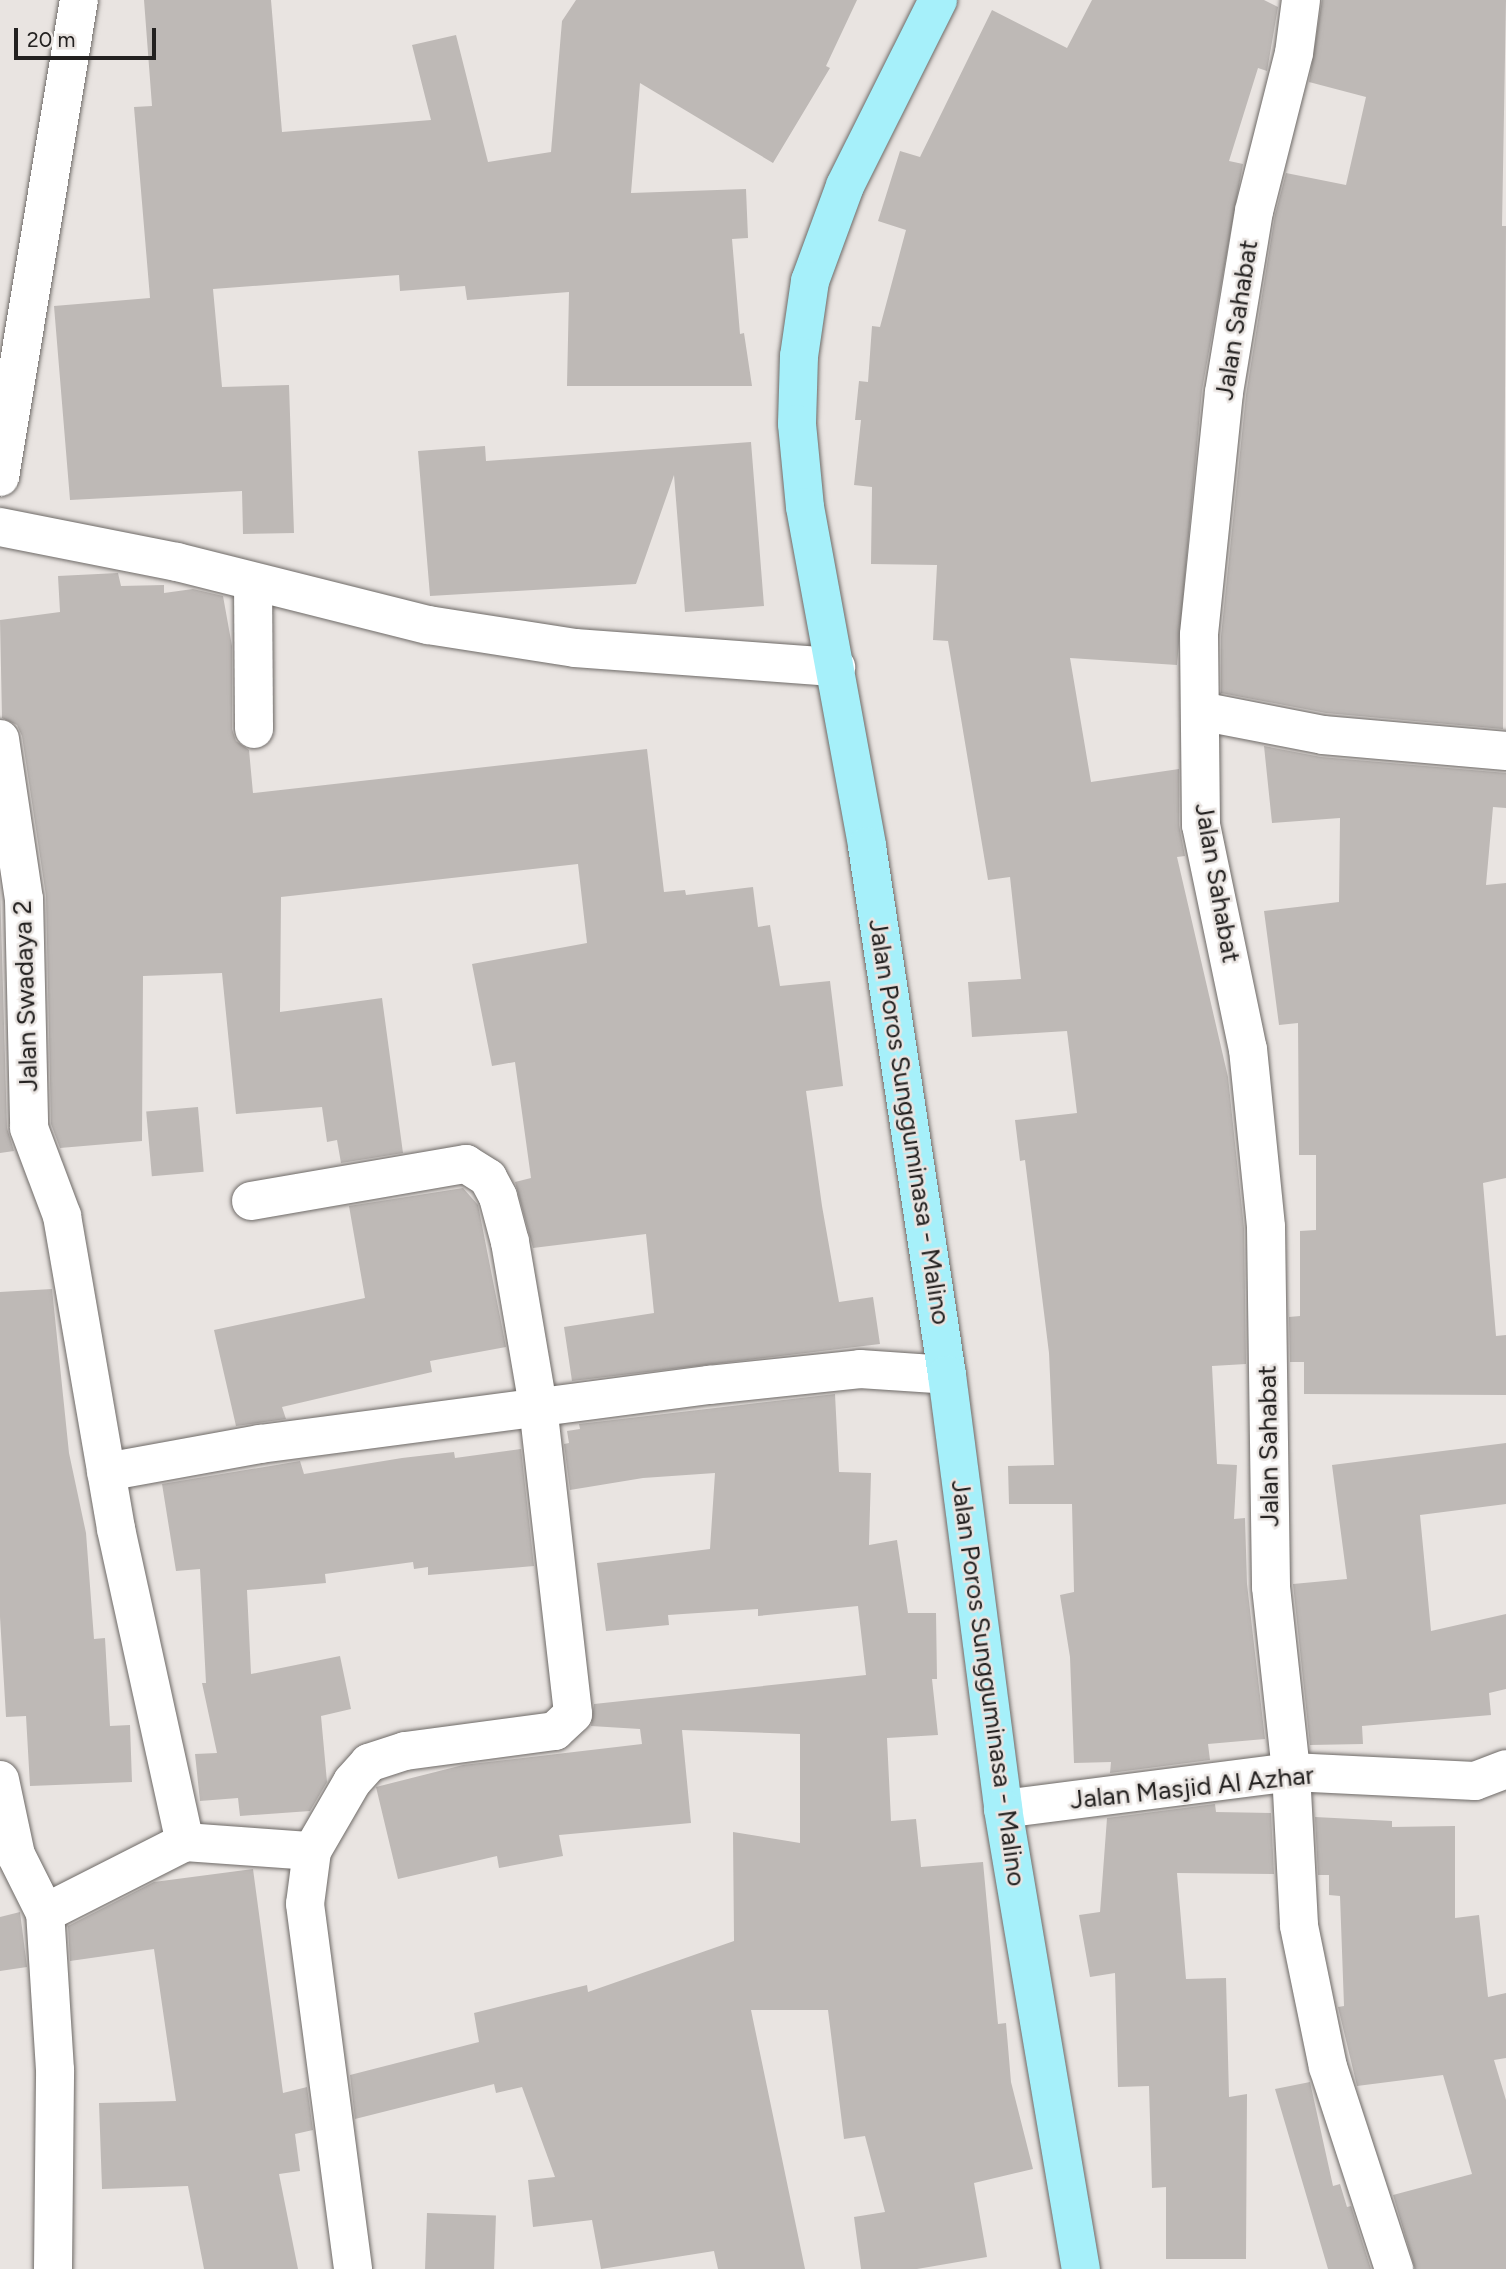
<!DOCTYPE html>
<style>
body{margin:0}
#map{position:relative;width:1506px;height:2269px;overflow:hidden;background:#e9e4e1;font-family:Figtree,sans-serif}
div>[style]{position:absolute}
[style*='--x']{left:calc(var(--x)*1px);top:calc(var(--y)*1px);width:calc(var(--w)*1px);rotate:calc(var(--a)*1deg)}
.building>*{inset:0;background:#beb9b6;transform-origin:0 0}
.roads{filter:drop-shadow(0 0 2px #6e6a67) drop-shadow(0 0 2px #6e6a67)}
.minor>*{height:38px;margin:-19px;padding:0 19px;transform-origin:19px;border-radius:19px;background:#fff}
.tertiary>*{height:38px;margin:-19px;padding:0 19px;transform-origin:19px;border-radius:19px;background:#fff}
.primary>*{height:38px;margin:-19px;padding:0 19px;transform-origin:19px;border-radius:19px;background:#a6f0fa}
span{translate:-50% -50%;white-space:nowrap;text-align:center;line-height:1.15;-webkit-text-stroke:5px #e9e4e1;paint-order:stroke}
.street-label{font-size:26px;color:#232120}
.scale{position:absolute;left:14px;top:28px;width:142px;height:32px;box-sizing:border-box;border:4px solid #232120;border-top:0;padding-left:9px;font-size:21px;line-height:24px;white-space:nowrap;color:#232120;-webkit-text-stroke:5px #e9e4e1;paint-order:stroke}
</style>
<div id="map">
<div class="building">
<i style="clip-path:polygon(144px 0,271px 0,282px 132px,431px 120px,412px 45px,456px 35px,488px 162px,551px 152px,562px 21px,576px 0,857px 0,826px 66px,830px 68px,773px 163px,640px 83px,631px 193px,746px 189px,748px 238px,732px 239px,740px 334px,744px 333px,752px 386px,567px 386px,569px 292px,467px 300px,465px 286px,400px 291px,399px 275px,213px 289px,222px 387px,289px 385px,294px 533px,243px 534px,242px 491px,70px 500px,54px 306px,150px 298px,134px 107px,152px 106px)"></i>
<i style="clip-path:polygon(1092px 0,1264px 0,1278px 7px,1267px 71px,1258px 68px,1229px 161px,1243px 164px,1202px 390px,1177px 665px,1070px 658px,1091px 782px,1179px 769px,1179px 825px,1185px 856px,1177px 857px,1228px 1077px,1244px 1228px,1246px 1364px,1212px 1366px,1217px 1464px,1237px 1465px,1234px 1519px,1245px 1518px,1247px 1584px,1265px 1739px,1208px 1744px,1210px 1760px,1110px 1773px,1111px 1762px,1074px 1763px,1070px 1657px,1060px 1595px,1074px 1592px,1072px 1504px,1009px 1504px,1008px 1466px,1054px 1465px,1049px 1353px,1025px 1160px,1020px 1161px,1015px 1120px,1077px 1113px,1067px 1031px,972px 1037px,968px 982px,1021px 979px,1010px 877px,988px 880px,948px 641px,933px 640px,937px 565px,871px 564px,872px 487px,854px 485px,861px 420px,855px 420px,859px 381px,868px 382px,872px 326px,880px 327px,906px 230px,878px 221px,900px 151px,920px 157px,992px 10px,1067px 48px)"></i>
<i style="clip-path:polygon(1322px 0,1506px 0,1502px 226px,1506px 226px,1503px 729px,1326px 713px,1221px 693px,1221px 636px,1246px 395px,1275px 215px,1286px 173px,1346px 185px,1366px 97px,1309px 82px)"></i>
<i style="clip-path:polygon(751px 442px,764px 606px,685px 612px,674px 475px,636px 584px,430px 596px,418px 451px,485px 446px,486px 461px)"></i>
<i style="clip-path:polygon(118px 573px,121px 586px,164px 585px,164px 593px,193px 589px,223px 596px,232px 646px,232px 729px,236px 741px,249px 750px,253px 793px,647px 749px,664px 892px,685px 890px,686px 895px,753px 887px,758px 927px,770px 925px,780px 986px,830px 981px,843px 1086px,806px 1091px,822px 1206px,839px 1302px,873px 1297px,880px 1344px,572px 1381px,564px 1327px,654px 1313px,646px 1234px,533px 1248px,515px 1182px,531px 1178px,515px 1062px,492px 1066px,472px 964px,587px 943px,578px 864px,281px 897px,280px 1012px,382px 998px,403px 1153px,341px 1163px,337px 1140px,327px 1142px,322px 1107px,236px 1114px,222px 973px,143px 976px,142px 1141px,60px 1148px,51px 1124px,46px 896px,22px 736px,17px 725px,2px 718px,0 620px,60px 612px,58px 576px)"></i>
<i style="clip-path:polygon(1264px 746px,1321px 757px,1506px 773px,1506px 808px,1493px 807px,1486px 885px,1506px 883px,1506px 1178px,1483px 1183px,1496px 1336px,1506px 1335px,1506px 1395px,1304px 1394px,1304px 1362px,1290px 1362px,1289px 1317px,1300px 1316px,1300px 1231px,1316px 1230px,1316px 1155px,1299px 1155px,1298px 1023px,1279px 1025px,1264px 911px,1339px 902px,1340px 818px,1272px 823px)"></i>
<i style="clip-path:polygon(0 886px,7px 1128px,14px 1151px,0 1153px)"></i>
<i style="left:198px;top:1107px;width:65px;height:52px;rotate:85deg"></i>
<i style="clip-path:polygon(463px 1188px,478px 1205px,506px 1347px,430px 1361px,432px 1372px,282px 1407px,286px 1419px,236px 1426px,214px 1330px,365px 1298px,349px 1206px)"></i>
<i style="clip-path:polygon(52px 1289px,69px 1453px,86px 1533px,94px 1639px,105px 1638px,110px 1726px,130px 1725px,132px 1782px,30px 1786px,26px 1716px,6px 1717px,0 1617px,0 1292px)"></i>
<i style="clip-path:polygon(835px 1394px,839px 1472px,871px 1473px,869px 1545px,897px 1540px,908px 1613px,936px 1613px,937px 1679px,932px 1679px,938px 1735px,887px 1738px,891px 1821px,916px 1819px,921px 1867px,983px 1862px,998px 2024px,1006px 2023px,1011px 2082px,1033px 2169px,974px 2183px,987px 2257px,917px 2269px,861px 2269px,854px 2217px,885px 2212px,865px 2136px,844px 2139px,828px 2010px,751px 2010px,805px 2269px,718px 2269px,714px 2251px,601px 2269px,592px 2220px,533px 2227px,528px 2180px,555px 2177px,522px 2087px,496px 2093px,494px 2084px,355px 2119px,350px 2075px,479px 2042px,474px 2013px,587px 1985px,588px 1992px,734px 1941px,733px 1832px,800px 1843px,800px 1734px,682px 1730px,691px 1823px,559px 1835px,563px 1856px,499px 1868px,497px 1856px,398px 1879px,376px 1787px,463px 1765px,642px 1744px,640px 1729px,591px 1726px,594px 1704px,866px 1675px,858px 1606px,758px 1616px,758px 1609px,668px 1615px,669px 1625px,606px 1631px,597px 1563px,710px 1549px,715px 1473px,643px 1478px,570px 1490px,564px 1444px,569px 1443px,567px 1431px,580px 1429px,579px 1424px)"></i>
<i style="clip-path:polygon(1506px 1443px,1506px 1504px,1420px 1515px,1431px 1631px,1506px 1614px,1506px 1689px,1489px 1693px,1491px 1715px,1362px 1726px,1363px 1744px,1310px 1745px,1293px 1584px,1347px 1579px,1332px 1465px)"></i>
<i style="clip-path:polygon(521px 1449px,534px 1566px,428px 1575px,428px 1567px,414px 1569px,413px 1562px,325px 1574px,326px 1583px,247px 1590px,251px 1674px,340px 1656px,351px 1709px,321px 1716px,327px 1782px,310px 1811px,240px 1816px,238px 1798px,200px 1801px,195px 1754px,217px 1753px,202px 1683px,206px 1683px,200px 1569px,176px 1571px,162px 1484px,300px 1461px,304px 1474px,402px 1458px,454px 1452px,455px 1458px)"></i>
<i style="clip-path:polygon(1215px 1804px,1216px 1812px,1271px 1813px,1274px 1874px,1177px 1873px,1186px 1979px,1226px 1978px,1229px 2097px,1247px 2094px,1246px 2259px,1166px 2259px,1166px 2187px,1152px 2188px,1149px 2086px,1118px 2087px,1115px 1973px,1090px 1977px,1079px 1915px,1100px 1912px,1107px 1818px)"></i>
<i style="clip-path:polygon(1315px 1817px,1392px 1821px,1392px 1827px,1455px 1826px,1455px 1918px,1479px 1915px,1488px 1997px,1506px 1993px,1506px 2058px,1494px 2060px,1506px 2100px,1506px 2269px,1415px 2269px,1393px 2195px,1472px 2174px,1443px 2075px,1357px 2086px,1338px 2007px,1344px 2006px,1340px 1896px,1329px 1895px,1329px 1875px,1318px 1875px)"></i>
<i style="clip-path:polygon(253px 1869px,283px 2093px,307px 2087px,313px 2130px,295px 2134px,300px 2171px,279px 2174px,298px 2269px,204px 2269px,188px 2186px,102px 2189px,99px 2103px,176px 2101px,154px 1949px,70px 1961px,68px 1926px,154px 1882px)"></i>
<i style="clip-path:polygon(20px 1912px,27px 1967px,0 1971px,0 1917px)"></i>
<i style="clip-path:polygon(1310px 2082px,1333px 2186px,1340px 2184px,1347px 2207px,1351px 2206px,1371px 2269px,1328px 2269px,1275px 2089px)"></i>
<i style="left:427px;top:2213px;width:69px;height:56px;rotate:2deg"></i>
</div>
<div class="roads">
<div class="minor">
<i style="--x:1301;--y:0;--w:53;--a:97.5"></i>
<i style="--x:1294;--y:53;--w:163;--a:104.2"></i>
<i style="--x:1254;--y:211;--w:183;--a:99.4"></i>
<i style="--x:1224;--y:392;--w:244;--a:95.9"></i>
<i style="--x:1199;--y:635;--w:190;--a:89.4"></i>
<i style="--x:1201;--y:825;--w:229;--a:78.2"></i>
<i style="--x:1248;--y:1049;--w:179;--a:84.2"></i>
<i style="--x:1266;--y:1227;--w:360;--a:89.2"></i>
<i style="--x:1271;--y:1587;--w:186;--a:83.8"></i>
<i style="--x:1291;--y:1772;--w:154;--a:87"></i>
<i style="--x:1299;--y:1926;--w:144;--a:78.4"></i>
<i style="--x:1328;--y:2067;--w:213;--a:71.9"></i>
<i style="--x:253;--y:583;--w:146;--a:89.6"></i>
<i style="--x:1200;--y:711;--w:125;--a:11"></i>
<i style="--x:1323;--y:735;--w:184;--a:5"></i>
<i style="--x:0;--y:739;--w:162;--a:81.5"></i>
<i style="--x:24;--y:899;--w:229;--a:88.7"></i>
<i style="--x:29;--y:1128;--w:94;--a:69.4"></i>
<i style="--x:62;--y:1216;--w:318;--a:80.2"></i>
<i style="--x:116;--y:1529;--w:321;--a:77.6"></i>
<i style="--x:251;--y:1201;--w:218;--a:-9.8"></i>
<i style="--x:466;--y:1164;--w:26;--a:32"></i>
<i style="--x:488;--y:1178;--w:21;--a:62"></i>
<i style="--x:498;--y:1197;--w:47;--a:75.1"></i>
<i style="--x:510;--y:1242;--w:166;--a:80.3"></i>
<i style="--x:538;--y:1406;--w:310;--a:83.5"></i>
<i style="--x:573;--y:1714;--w:25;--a:137"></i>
<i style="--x:555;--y:1731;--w:151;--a:172.4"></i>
<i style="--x:405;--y:1751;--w:38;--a:162"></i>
<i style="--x:369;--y:1763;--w:25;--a:132"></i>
<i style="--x:352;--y:1782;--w:80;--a:120.1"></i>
<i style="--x:312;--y:1851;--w:53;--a:97.5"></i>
<i style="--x:305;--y:1904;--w:368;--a:82.5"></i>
<i style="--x:106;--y:1472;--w:157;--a:-10.3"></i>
<i style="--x:260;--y:1444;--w:453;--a:-7.5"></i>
<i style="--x:709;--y:1385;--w:152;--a:-6"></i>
<i style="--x:860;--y:1369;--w:87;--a:3.9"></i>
<i style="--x:0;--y:1780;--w:77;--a:78"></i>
<i style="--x:16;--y:1855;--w:65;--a:63.4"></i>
<i style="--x:1003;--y:1809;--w:290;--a:-7.3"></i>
<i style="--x:1291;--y:1772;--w:184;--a:2.8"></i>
<i style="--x:1475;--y:1781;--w:33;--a:-21"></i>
<i style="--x:53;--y:2269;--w:199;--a:-89.4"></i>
<i style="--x:55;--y:2070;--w:157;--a:-93.6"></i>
<i style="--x:45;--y:1913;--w:157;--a:-26.9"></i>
<i style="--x:185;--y:1842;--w:127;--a:4.1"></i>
</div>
<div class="tertiary">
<i style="--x:0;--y:477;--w:483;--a:-80.6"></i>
<i style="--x:0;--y:527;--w:180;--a:11.2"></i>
<i style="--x:177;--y:562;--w:259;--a:14.1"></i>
<i style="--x:428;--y:625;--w:149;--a:8.9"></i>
<i style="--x:575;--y:648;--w:262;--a:4.2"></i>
</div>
<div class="primary">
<i style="--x:938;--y:0;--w:208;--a:116.6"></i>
<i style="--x:845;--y:186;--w:101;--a:110.2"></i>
<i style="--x:810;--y:281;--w:76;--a:98.3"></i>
<i style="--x:799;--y:356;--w:68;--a:91.7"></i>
<i style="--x:797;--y:424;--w:83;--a:84.5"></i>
<i style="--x:805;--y:507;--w:345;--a:79.6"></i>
<i style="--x:867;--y:846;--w:535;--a:81.4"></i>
<i style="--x:947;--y:1375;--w:438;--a:82.6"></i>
<i style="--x:1003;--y:1809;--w:467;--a:80.4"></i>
</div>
</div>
<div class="street-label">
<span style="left:1237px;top:320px;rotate:-81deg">Jalan Sahabat</span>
<span style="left:1217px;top:883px;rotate:80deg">Jalan Sahabat</span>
<span style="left:26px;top:996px;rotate:-92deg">Jalan Swadaya 2</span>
<span style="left:909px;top:1122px;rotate:81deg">Jalan Poros Sungguminasa - Malino</span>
<span style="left:1269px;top:1446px;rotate:-91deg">Jalan Sahabat</span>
<span style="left:988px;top:1683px;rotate:82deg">Jalan Poros Sungguminasa - Malino</span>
<span style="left:1192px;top:1788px;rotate:-6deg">Jalan Masjid Al Azhar</span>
</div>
<div class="scale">20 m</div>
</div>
